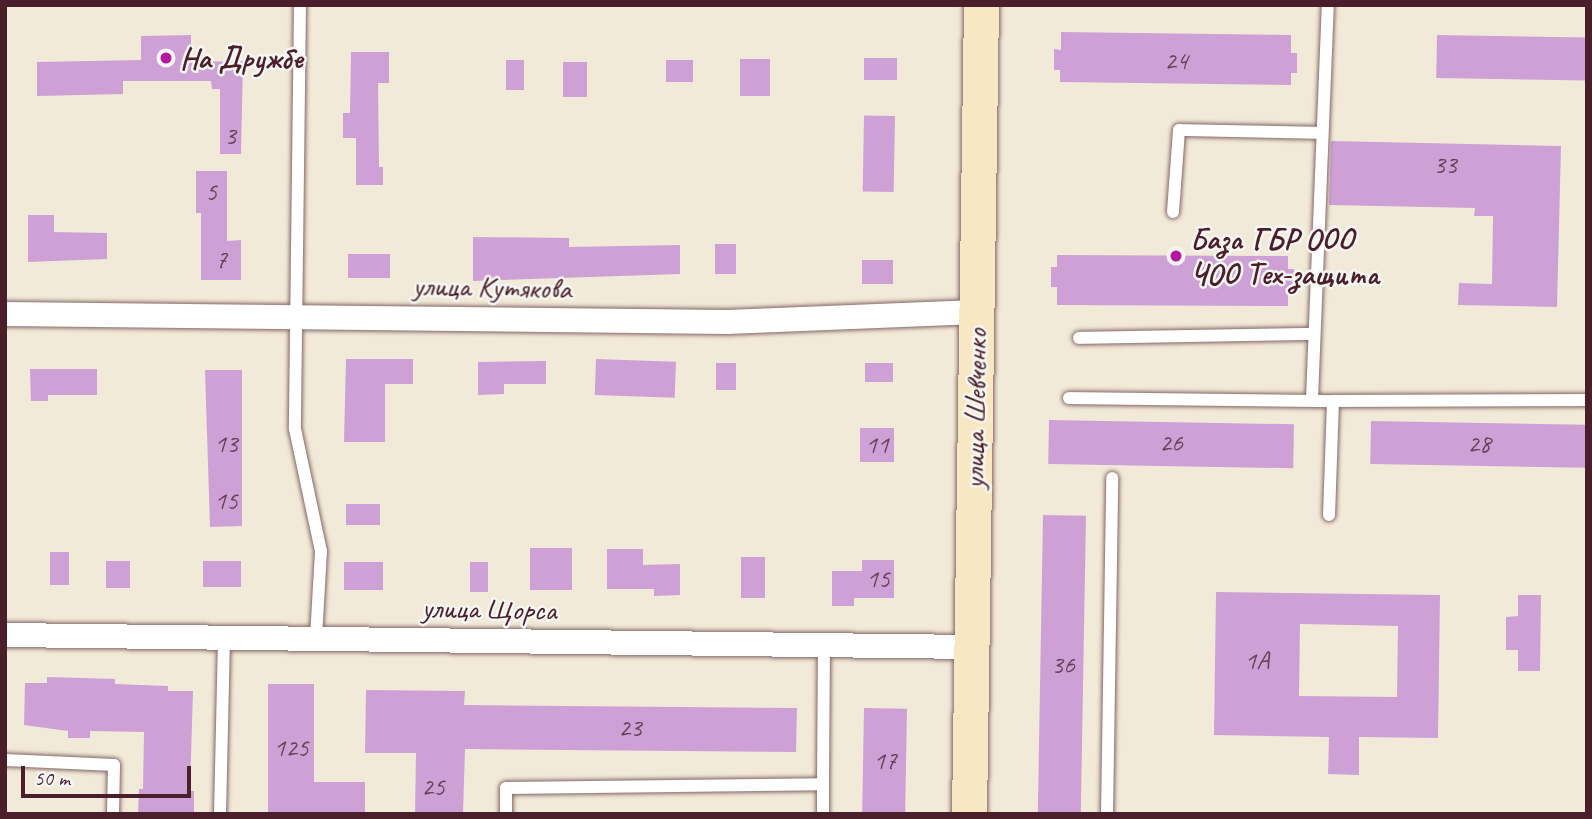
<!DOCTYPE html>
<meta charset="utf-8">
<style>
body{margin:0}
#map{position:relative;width:1592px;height:819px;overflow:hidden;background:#f2ead8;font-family:Caveat,sans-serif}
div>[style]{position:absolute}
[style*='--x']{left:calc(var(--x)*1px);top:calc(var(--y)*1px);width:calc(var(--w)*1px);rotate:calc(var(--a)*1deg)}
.building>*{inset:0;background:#cea1d6;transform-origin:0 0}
.roads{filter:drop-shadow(0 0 2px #856668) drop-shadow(0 0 2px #856668)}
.lane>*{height:12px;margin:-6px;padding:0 6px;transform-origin:6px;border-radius:6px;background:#fff}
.street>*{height:24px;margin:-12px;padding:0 12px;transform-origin:12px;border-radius:12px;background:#fff}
.secondary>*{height:35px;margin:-17.5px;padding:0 17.5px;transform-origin:17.5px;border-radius:17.5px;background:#f7e8c3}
.dots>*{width:19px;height:19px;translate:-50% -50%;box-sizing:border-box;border:4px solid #f6f6f2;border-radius:50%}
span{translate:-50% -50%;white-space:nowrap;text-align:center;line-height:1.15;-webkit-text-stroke:5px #f6f6f2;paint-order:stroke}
.number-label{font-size:26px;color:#6b4056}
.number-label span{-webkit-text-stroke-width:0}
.poi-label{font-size:30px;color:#4a1f2b;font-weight:700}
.left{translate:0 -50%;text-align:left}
.street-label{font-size:30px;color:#4a1f2b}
.frame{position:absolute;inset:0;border:7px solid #4a1f2b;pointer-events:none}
.scale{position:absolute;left:21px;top:766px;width:170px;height:32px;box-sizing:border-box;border:4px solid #4a1f2b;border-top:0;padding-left:9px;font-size:21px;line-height:24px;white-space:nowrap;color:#4a1f2b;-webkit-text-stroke:5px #f6f6f2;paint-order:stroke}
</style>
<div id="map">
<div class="building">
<i style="clip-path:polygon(1061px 32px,1291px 35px,1291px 53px,1297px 53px,1297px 73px,1291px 73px,1291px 85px,1060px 82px,1060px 70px,1054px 70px,1054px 49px,1061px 50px)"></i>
<i style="clip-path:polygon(191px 35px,191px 62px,243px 61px,241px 154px,220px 154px,220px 89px,212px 89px,211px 81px,123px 81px,123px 94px,37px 96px,37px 62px,141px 60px,141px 36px)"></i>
<i style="left:1437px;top:35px;width:150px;height:43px;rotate:1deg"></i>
<i style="clip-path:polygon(351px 52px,389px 52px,389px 83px,378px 83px,379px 167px,383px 167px,383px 185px,356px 185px,356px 138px,343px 138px,343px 113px,350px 113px)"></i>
<i style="left:864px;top:58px;width:33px;height:22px"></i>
<i style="left:740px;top:59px;width:30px;height:37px"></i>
<i style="left:506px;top:60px;width:18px;height:30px"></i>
<i style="left:666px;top:60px;width:27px;height:22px"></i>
<i style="left:563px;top:62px;width:24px;height:35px"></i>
<i style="left:895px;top:116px;width:76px;height:31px;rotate:91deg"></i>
<i style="clip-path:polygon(1331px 141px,1561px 146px,1557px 307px,1458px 305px,1459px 283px,1492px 284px,1493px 216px,1474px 216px,1475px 208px,1329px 205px)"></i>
<i style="clip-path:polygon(196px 171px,227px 171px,227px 241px,241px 240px,241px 280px,201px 280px,201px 213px,196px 213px)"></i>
<i style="clip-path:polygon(28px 215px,54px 215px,54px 232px,107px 233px,107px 259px,28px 262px)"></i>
<i style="clip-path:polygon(473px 237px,569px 238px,569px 247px,680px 245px,680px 274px,473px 281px)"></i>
<i style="left:715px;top:244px;width:21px;height:30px"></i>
<i style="left:390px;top:254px;width:24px;height:42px;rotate:90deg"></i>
<i style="clip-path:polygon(1057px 255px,1288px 256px,1288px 269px,1294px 269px,1294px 289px,1288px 289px,1288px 306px,1057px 305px,1057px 287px,1051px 287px,1051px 267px,1057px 267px)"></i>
<i style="left:862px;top:260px;width:31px;height:24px"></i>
<i style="clip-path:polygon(346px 359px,413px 359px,413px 384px,385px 384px,385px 442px,344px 442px)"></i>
<i style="left:596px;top:359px;width:80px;height:36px;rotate:2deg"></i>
<i style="clip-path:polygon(546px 361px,546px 384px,504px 384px,504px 394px,478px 395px,478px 362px)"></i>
<i style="left:716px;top:363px;width:20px;height:27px"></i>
<i style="left:865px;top:363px;width:28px;height:19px"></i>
<i style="clip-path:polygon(30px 369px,97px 369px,97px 395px,48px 395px,48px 401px,31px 401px)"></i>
<i style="clip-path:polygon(205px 370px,242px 370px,242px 526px,210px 527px)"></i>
<i style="left:1049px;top:420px;width:245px;height:44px;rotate:1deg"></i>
<i style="left:1371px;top:421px;width:216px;height:43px;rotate:1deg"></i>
<i style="left:860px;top:428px;width:34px;height:34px"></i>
<i style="left:380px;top:504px;width:21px;height:34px;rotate:90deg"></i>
<i style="left:1043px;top:515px;width:43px;height:299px;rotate:1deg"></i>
<i style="left:530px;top:548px;width:42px;height:42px"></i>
<i style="clip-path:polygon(607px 549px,643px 549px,643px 565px,680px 564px,680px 595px,654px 596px,654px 589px,607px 589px)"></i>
<i style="left:50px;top:552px;width:19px;height:33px"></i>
<i style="left:741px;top:557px;width:24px;height:41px"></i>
<i style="clip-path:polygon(862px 560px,894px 560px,894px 598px,854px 598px,854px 606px,832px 606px,832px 571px,862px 571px)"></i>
<i style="left:106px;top:561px;width:24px;height:27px"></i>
<i style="left:203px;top:561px;width:38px;height:26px"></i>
<i style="left:344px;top:562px;width:39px;height:28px"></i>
<i style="left:470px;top:562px;width:18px;height:30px"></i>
<i style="clip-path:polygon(evenodd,1216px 592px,1440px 595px,1438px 738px,1359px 737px,1359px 775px,1328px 774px,1329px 737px,1214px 735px,1216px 592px,1300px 624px,1398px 626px,1397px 697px,1299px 696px,1300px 624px)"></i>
<i style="clip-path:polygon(1518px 595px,1541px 595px,1540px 671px,1518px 671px,1518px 650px,1506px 650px,1506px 617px,1518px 616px)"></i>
<i style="clip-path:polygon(47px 677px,115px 679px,115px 684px,168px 686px,168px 691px,193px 691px,190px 791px,194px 791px,194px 814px,138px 814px,139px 789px,143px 789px,144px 732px,90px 731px,90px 738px,68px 738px,68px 731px,24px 725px,25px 683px,47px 683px)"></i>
<i style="clip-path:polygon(268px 684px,314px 684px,314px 782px,365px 782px,365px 814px,268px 812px)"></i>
<i style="clip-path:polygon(366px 690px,465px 691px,464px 705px,797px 708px,796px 752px,465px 749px,463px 814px,415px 814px,416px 753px,365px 753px)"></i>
<i style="left:864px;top:708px;width:43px;height:106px;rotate:1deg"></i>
</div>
<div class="roads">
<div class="lane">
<i style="--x:300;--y:5;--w:424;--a:90.7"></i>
<i style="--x:295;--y:429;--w:125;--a:78"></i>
<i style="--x:321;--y:551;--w:88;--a:93.3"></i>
<i style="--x:1173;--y:212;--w:82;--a:-85.8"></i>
<i style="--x:1179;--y:130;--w:143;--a:1.2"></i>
<i style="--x:1079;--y:338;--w:234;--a:-1"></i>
<i style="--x:1069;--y:398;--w:264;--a:0.7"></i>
<i style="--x:1333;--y:401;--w:114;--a:92"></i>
<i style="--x:1312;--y:399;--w:394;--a:-87.7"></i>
<i style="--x:1333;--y:401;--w:254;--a:-0.2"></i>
<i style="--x:5;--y:760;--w:109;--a:2.6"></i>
<i style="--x:114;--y:765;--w:49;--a:91.2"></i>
<i style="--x:823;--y:784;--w:30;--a:90"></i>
<i style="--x:220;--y:814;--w:176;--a:-88.7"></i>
<i style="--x:506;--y:814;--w:26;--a:-90"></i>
<i style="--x:506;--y:788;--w:317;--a:-0.7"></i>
<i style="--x:823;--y:784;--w:139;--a:-89.6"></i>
<i style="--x:1107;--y:814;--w:336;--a:-89.1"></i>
</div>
<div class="street">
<i style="--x:5;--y:314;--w:722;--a:0.63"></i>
<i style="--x:727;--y:322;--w:250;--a:-2.3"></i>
<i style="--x:5;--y:635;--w:966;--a:0.71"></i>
</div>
<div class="secondary">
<i style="--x:969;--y:814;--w:809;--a:-89.15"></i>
</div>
</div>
<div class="dots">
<i style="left:166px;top:58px;background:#b5179e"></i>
<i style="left:1176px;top:256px;background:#b5179e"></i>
</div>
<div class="number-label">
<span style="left:1176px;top:61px">24</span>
<span style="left:230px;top:136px">3</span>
<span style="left:1445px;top:165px">33</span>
<span style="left:211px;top:192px">5</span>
<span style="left:221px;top:260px">7</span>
<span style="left:1171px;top:443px">26</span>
<span style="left:226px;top:444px">13</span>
<span style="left:1479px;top:444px">28</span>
<span style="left:877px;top:445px">11</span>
<span style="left:226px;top:501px">15</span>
<span style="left:878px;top:579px">15</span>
<span style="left:1257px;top:661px">1А</span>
<span style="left:1063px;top:665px">36</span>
<span style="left:630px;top:728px">23</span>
<span style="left:291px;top:748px">125</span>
<span style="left:885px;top:761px">17</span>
<span style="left:433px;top:787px">25</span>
</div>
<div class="poi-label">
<span class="left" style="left:180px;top:58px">На Дружбе</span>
<span class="left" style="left:1190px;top:256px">База ГБР ООО<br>ЧОО Тех-защита</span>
</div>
<div class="street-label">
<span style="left:492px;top:287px;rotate:1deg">улица Кутякова</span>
<span style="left:975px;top:409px;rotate:-89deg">улица Шевченко</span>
<span style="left:489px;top:609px;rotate:1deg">улица Щорса</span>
</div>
<div class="frame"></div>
<div class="scale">50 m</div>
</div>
